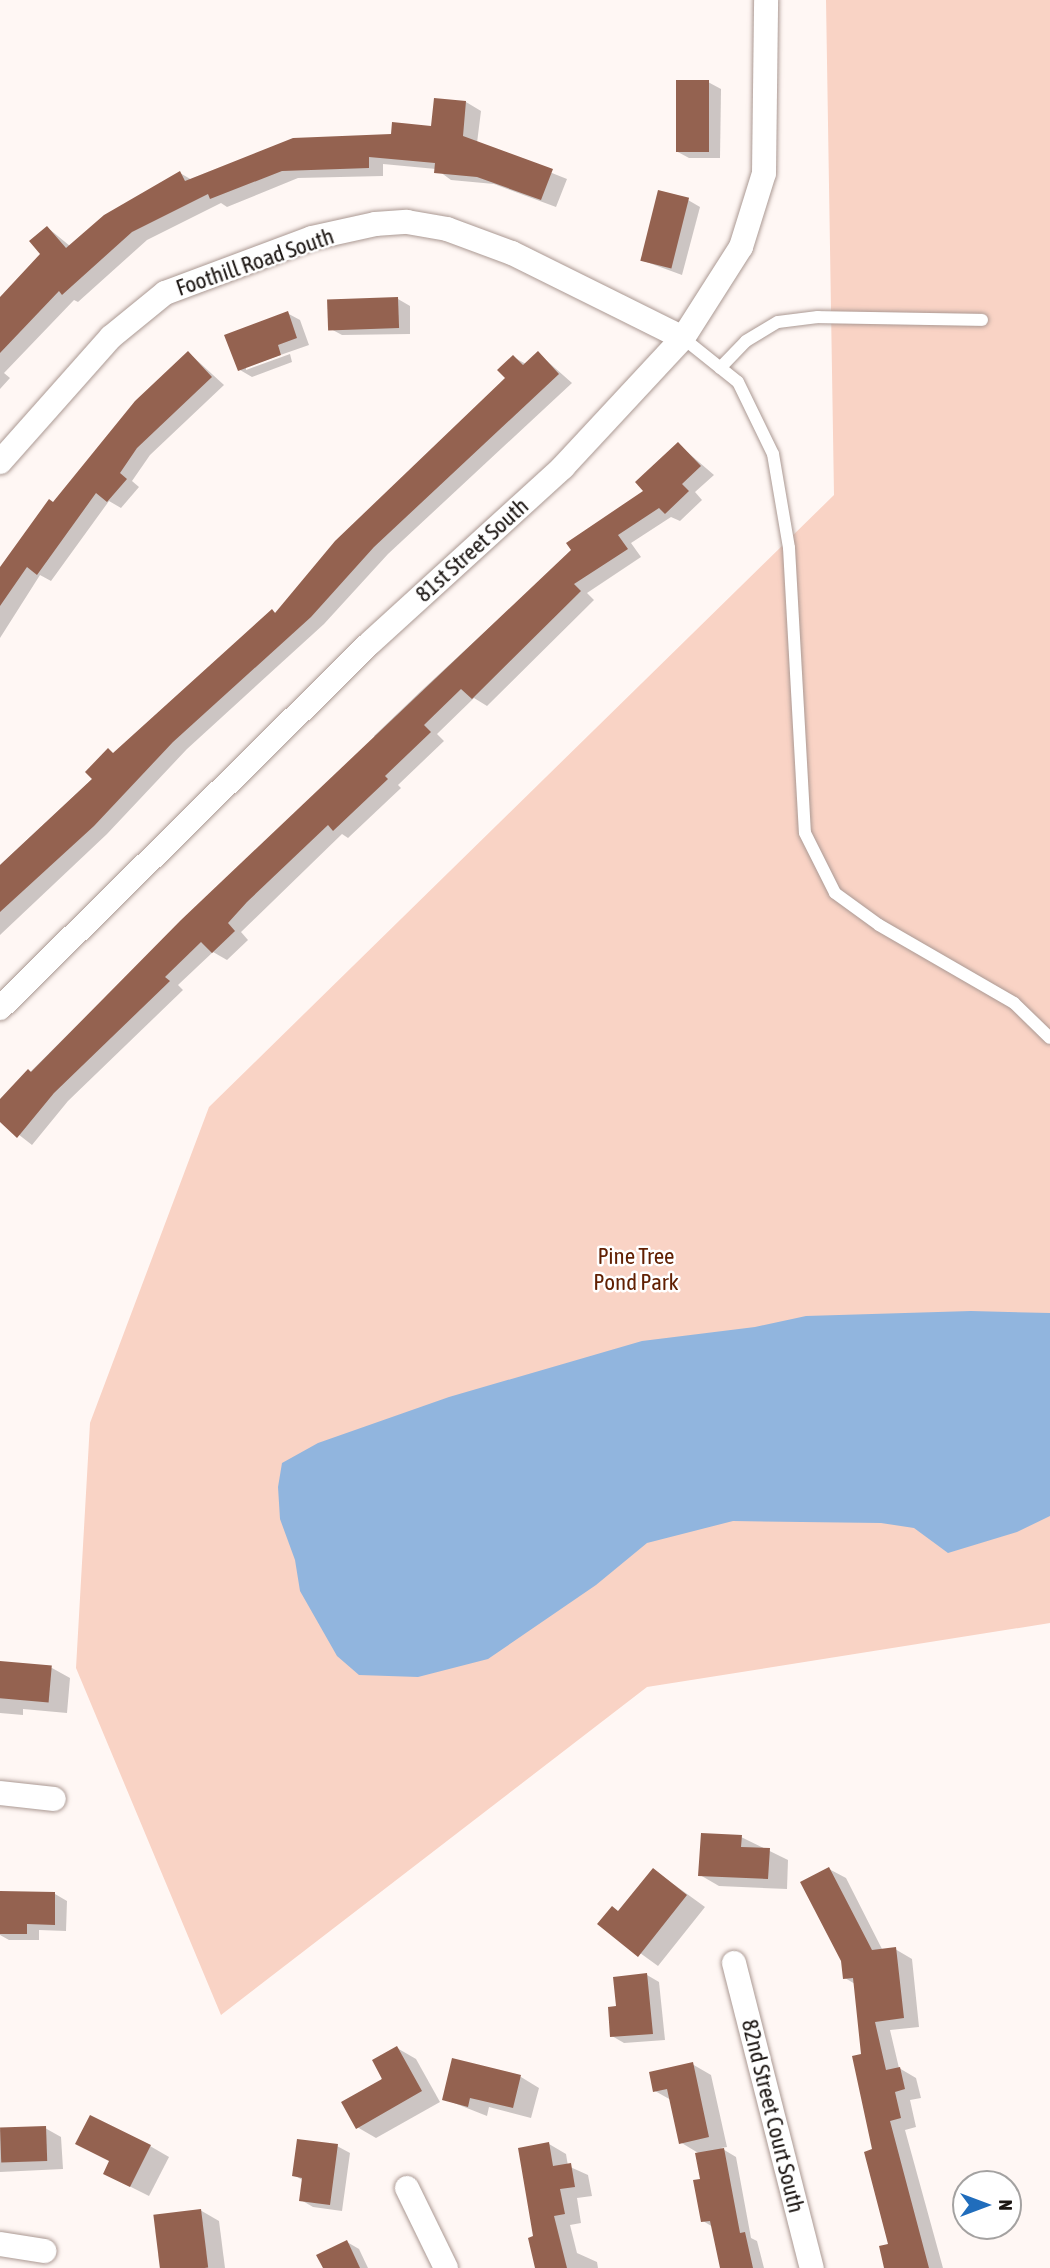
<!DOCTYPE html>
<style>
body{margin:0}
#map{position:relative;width:1050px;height:2268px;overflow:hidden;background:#fff7f4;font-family:"Asap Condensed",sans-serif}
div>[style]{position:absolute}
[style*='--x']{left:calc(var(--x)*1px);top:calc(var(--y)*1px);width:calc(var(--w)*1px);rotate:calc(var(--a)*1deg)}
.green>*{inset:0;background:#f9d3c5}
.water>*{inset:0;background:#91b5de}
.shadow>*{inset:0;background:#0003}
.building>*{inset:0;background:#946250;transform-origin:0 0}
.roads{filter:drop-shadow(0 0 2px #ab9993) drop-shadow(0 0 2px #ab9993)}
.service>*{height:12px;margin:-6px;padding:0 6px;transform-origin:6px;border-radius:6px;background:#fff}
.minor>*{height:24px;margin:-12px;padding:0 12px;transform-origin:12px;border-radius:12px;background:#fff}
span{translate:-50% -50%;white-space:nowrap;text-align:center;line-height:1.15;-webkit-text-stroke:5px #fff;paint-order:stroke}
.street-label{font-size:23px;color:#1c1613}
.park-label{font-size:23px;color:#612003}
.north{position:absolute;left:952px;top:2170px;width:70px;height:70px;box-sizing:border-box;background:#fff;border:2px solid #a4a2a1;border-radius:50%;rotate:90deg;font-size:19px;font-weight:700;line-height:28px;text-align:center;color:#1c1613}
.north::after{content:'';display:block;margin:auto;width:24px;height:32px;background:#206dbc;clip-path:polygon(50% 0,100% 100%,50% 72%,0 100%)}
</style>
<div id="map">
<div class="green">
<i style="clip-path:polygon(826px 0,1050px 0,1050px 1623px,647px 1687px,221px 2015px,76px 1668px,90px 1423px,209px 1107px,834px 495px)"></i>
</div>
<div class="water">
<i style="clip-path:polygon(971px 1311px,1050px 1313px,1050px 1516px,1017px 1532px,948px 1553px,914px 1528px,881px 1523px,733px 1521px,647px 1543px,596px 1585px,488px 1659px,418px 1677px,359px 1675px,337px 1656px,300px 1591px,295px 1560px,280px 1519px,278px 1487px,282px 1463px,318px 1443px,449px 1397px,642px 1341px,755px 1327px,806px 1316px)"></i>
</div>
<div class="shadow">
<i style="clip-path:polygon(708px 82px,721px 89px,720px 158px,689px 158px,676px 151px)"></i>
<i style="clip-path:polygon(466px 102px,481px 111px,477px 143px,567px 179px,556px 207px,494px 184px,451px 180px,436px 169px,383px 164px,383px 176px,298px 178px,227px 207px,221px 203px,147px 240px,78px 302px,74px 300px,4px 373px,10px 378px,0 389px,0 299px,42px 254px,48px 228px,70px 246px,180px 173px,192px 180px,433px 128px)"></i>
<i style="clip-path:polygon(688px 200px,700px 207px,682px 275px,641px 260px)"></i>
<i style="clip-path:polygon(398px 299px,410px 306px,410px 334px,342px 335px,329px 328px)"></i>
<i style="clip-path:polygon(287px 313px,300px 320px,309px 345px,246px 367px,246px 370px,290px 354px,292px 362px,252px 377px,240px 370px)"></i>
<i style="clip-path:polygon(189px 353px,224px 385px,150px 455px,132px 481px,139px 487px,121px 508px,109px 501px,51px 581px,40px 575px,0 638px,0 570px,53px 503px)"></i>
<i style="clip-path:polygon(538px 353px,572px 383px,388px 554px,324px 624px,187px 749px,107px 834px,0 935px,0 865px,272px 611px,277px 614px,508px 378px,513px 357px,526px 364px)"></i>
<i style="clip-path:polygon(678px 444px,714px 475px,695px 492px,702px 500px,680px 521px,671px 517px,631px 543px,641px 557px,587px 593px,594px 600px,487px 706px,474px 698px,437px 734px,444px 741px,398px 785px,401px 788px,348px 838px,342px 834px,241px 932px,248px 940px,227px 960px,213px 952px,178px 985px,183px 990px,68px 1101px,32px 1145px,0 1120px,0 1102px,182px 921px,377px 740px,374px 736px,422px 690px,573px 550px,646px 491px)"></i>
<i style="clip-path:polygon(0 1663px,52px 1668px,70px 1678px,67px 1713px,23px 1709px,23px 1715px,0 1713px)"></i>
<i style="clip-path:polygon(741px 1837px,788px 1860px,787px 1889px,719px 1886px,700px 1875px)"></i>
<i style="clip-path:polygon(829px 1869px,846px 1878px,883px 1951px,895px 1949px,912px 1959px,919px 2027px,890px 2030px,899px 2068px,916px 2078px,921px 2098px,910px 2100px,916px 2127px,905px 2130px,943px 2268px,885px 2268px,890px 2245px,855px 1984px,845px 1978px)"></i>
<i style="clip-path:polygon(654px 1870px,705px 1907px,658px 1966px,600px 1924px,619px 1912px)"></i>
<i style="clip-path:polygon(0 1892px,55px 1894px,67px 1901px,66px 1931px,39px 1930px,39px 1940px,9px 1940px,0 1935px)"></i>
<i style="clip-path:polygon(647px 1975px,659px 1982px,665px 2040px,624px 2043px,612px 2036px)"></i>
<i style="clip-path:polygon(397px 2048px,416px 2059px,440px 2102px,376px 2138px,357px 2127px)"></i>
<i style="clip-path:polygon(692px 2064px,711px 2075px,727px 2147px,721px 2148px,736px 2157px,751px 2238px,757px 2241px,764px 2268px,722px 2268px,713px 2227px,703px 2221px,700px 2154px,680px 2142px,671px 2100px,655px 2091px)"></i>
<i style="clip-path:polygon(521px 2077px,539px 2088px,531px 2118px,489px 2107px,487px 2116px,444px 2099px)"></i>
<i style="clip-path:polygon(45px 2128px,61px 2137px,63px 2169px,0 2172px,0 2130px)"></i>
<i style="clip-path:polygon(549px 2144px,566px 2154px,568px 2166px,588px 2175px,592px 2196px,577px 2198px,581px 2223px,570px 2225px,577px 2253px,597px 2262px,598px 2268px,537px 2268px,535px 2238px)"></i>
<i style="clip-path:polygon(150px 2146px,169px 2157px,149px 2196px,123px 2183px)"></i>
<i style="clip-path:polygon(337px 2146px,350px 2153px,342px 2211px,313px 2207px,301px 2200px,304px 2181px,294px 2175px)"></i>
<i style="clip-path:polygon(200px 2210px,219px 2221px,225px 2268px,161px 2268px)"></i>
<i style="clip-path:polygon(347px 2242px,359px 2249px,368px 2268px,325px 2268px)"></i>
</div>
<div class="building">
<i style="left:676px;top:80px;width:33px;height:72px"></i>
<i style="clip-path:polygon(434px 98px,466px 101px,463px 136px,553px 169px,541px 200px,477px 177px,434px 173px,435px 163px,369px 157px,369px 168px,282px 171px,210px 199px,208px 194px,132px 232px,62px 295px,59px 291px,0 353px,0 297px,40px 254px,29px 241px,47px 226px,66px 248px,104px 215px,180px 171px,185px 181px,293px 138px,391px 134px,392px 122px,431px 126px)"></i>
<i style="left:658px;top:190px;width:32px;height:73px;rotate:14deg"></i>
<i style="left:398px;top:297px;width:31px;height:71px;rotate:88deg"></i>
<i style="clip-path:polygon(288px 311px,297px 338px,278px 345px,281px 355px,238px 371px,224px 335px)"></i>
<i style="clip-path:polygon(188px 351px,212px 377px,137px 448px,120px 473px,127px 479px,107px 502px,96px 493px,37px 575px,27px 567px,0 606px,0 567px,49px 499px,53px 502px,135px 401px)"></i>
<i style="clip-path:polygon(538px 351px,559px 374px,374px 547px,311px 617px,173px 742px,94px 826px,0 912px,0 865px,92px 779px,85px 772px,108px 748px,113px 753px,272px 609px,275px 613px,335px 541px,505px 378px,497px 370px,513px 355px,523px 365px)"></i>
<i style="clip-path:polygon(678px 442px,701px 466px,682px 484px,689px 491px,665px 514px,659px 508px,618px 535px,628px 549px,574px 584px,581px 591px,472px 699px,461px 689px,424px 725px,431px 732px,385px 776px,388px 779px,333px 831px,328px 825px,247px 902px,228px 923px,235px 931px,212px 953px,201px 942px,165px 977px,170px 981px,54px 1093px,17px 1138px,0 1122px,0 1099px,28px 1069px,31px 1072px,181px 920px,571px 550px,566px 543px,643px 491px,635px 482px)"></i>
<i style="left:0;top:1661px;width:52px;height:37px;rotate:5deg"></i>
<i style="clip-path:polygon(701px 1833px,742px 1835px,741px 1847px,770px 1848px,768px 1879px,698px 1876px)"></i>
<i style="clip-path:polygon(829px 1867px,872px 1950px,896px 1947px,904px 2018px,875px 2022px,886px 2070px,900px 2067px,905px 2089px,895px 2092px,901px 2118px,890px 2121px,929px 2268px,884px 2268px,879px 2246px,888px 2244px,864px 2152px,872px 2149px,852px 2056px,861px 2054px,853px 1978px,843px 1979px,841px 1961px,800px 1882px)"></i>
<i style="clip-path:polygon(653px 1868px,687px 1895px,638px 1957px,597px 1924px,612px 1906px,618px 1911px)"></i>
<i style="clip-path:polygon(0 1891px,55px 1892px,55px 1925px,27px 1924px,27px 1934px,0 1934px)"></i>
<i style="clip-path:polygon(647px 1973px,653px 2034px,610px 2037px,608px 2007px,616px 2006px,613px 1977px)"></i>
<i style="clip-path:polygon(397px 2046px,422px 2091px,356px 2129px,341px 2102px,382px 2079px,372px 2060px)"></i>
<i style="clip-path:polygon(452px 2058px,521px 2075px,513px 2108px,470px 2098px,468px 2107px,442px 2100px)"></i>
<i style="clip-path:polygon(693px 2062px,709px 2137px,679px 2144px,667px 2089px,653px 2092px,649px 2072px)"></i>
<i style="clip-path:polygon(90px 2115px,151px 2145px,130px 2187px,103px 2174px,109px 2161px,75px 2144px)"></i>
<i style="left:46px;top:2126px;width:35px;height:46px;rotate:88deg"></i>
<i style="clip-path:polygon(297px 2139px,338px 2144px,330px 2205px,299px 2201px,302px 2178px,292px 2176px)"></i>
<i style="clip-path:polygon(549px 2142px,553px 2166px,571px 2163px,575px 2187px,560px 2189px,565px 2214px,554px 2216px,567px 2268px,535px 2268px,528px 2238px,533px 2236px,518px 2148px)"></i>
<i style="clip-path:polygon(724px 2148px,740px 2233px,745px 2232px,753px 2268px,720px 2268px,710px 2221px,701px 2222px,693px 2180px,700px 2179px,695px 2153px)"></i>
<i style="left:201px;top:2209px;width:59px;height:48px;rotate:83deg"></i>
<i style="clip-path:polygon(347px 2240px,360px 2268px,323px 2268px,316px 2255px)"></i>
</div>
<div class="roads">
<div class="service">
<i style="--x:683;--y:338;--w:70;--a:38.7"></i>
<i style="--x:738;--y:382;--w:80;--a:64.1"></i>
<i style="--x:773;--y:454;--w:95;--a:80.3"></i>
<i style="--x:789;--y:548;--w:285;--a:86.8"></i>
<i style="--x:805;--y:833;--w:67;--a:63.4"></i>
<i style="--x:835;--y:893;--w:54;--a:36"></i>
<i style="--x:879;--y:925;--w:156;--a:30"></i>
<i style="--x:1014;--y:1003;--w:50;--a:44.2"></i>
<i style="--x:720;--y:368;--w:37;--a:-46"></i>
<i style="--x:746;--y:341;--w:37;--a:-31"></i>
<i style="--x:778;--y:322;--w:40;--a:-7.1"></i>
<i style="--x:818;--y:317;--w:164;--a:1"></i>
</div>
<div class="minor">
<i style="--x:0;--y:462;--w:167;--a:-48.4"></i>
<i style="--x:111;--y:337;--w:70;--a:-39.2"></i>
<i style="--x:165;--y:293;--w:157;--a:-20.5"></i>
<i style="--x:312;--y:238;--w:65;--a:-12.5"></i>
<i style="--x:375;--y:224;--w:32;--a:-4"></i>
<i style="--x:407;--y:222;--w:41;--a:9.9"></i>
<i style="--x:447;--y:229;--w:69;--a:20.3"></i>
<i style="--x:512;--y:253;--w:191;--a:26.4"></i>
<i style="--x:0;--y:1008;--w:521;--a:-44.61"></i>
<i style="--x:371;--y:642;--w:260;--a:-42.3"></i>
<i style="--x:563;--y:467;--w:176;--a:-47.1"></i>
<i style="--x:683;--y:338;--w:108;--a:-57.5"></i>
<i style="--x:741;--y:247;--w:77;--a:-72.7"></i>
<i style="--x:764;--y:173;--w:173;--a:-89.3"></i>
<i style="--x:0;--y:1793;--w:54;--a:6.3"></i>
<i style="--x:734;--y:1963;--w:315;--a:75.7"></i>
<i style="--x:407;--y:2188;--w:89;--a:64"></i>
<i style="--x:0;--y:2244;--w:45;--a:9"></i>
</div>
</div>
<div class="street-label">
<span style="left:255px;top:262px;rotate:-19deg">Foothill Road South</span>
<span style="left:472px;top:550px;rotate:-42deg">81st Street South</span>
<span style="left:773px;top:2116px;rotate:76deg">82nd Street Court South</span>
</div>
<div class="park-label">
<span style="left:636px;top:1269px">Pine Tree<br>Pond Park</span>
</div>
<div class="north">N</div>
</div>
